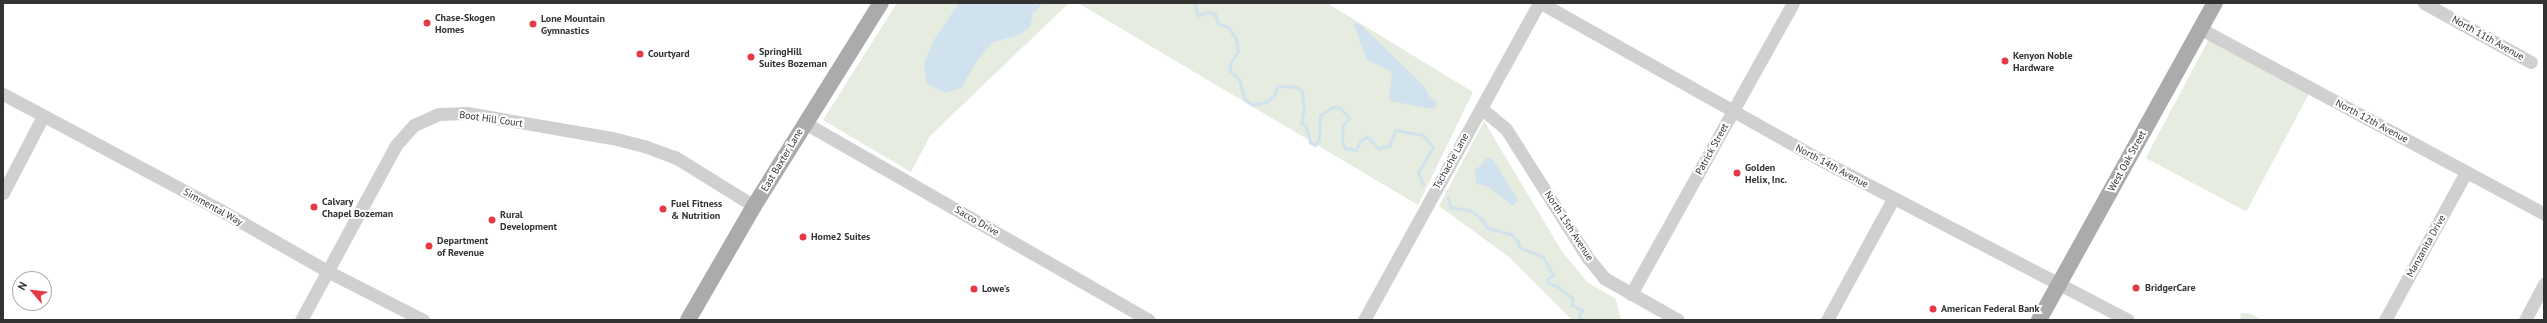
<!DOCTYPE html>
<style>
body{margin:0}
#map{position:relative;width:2547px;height:323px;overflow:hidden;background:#fff;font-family:"PT Sans",sans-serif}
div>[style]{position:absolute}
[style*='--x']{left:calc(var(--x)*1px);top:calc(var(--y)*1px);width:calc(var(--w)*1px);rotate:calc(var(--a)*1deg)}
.green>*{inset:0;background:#e6ecdf;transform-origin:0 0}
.water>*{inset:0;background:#cfe2ee}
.stream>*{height:3px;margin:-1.5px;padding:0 1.5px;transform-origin:1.5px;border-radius:1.5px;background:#cfe2ee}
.minor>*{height:13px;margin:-6.5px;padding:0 6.5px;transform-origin:6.5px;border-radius:6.5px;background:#d0d0d0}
.major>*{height:16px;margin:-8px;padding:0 8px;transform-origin:8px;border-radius:8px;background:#ababab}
.dots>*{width:11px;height:11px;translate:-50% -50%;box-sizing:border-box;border:2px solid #fff;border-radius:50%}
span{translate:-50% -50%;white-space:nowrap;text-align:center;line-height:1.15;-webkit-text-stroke:4px #fff;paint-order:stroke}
.poi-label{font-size:10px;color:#333;font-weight:700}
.left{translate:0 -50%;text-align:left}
.street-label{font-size:10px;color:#333}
.frame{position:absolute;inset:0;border:4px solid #333;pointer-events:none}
.north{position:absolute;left:12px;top:271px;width:40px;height:40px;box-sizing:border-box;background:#fff;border:1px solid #adadad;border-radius:50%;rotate:298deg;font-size:11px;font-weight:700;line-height:16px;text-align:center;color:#333}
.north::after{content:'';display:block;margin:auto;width:14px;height:18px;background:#e63946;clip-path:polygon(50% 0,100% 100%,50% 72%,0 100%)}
</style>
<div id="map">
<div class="green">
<i style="clip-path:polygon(897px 3px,1069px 3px,930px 136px,911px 172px,823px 120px)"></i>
<i style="clip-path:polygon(1078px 3px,1327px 3px,1473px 92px,1418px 205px)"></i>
<i style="left:2210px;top:37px;width:114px;height:137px;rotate:28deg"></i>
<i style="clip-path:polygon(1484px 121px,1561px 250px,1587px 282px,1616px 299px,1621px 320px,1572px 320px,1509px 257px,1439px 206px)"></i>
<i style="clip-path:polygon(2241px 313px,2251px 314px,2262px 320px,2240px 320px)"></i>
</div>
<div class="water">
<i style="clip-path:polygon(959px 3px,1035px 4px,1030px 27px,1017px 36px,993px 42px,977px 61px,961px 88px,946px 93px,927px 84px,924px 64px,934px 40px)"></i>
<i style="clip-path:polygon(1353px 22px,1362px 26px,1423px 85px,1430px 97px,1437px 102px,1436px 107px,1431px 109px,1391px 101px,1389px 98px,1392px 76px,1389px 70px,1367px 60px)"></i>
<i style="clip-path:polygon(1487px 158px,1492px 158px,1518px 200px,1513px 206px,1488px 187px,1476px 183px,1475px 171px)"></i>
</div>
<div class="stream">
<i style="--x:1031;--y:3;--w:7;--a:63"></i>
<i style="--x:1034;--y:9;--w:8;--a:-45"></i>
<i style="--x:1194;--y:3;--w:13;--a:72"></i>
<i style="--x:1198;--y:15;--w:10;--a:-17"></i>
<i style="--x:1208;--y:12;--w:7;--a:16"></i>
<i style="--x:1215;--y:14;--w:10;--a:73"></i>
<i style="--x:1218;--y:24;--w:10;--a:17"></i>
<i style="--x:1228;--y:27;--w:14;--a:54"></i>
<i style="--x:1236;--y:38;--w:13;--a:81"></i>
<i style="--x:1238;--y:51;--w:15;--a:122"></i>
<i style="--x:1230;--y:64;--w:7;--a:90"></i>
<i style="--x:1230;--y:71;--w:12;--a:42"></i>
<i style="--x:1239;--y:79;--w:20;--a:75"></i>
<i style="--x:1244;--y:98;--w:11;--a:41"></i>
<i style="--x:1252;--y:105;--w:14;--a:-12"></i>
<i style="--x:1266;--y:102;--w:10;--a:-37"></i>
<i style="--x:1274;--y:96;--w:11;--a:-68"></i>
<i style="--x:1278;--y:86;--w:18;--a:3"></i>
<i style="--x:1296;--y:87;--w:7;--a:34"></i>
<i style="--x:1302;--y:91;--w:18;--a:84"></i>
<i style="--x:1304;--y:109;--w:14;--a:102"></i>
<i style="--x:1301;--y:123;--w:6;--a:39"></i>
<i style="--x:1306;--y:127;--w:16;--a:75"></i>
<i style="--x:1310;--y:142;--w:6;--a:31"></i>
<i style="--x:1315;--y:145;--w:6;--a:-51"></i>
<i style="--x:1319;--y:140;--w:25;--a:-88"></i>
<i style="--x:1320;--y:115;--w:15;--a:-32"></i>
<i style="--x:1333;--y:107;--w:7;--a:8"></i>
<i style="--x:1340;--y:108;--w:13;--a:48"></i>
<i style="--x:1349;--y:118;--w:9;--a:131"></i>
<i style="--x:1343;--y:125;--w:16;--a:94"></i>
<i style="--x:1342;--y:141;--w:8;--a:67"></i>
<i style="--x:1345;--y:148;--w:11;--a:10"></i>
<i style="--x:1356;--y:150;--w:11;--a:-63"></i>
<i style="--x:1361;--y:140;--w:7;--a:-27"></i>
<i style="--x:1367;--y:137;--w:16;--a:45"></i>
<i style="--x:1378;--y:148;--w:11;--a:-10"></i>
<i style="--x:1389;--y:146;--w:17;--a:-69"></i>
<i style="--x:1395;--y:130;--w:28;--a:10"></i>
<i style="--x:1423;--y:135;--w:16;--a:52"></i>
<i style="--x:1433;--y:148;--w:28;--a:122"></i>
<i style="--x:1418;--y:172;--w:13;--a:67"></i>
<i style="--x:1448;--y:197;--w:10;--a:79"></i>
<i style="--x:1450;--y:207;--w:22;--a:10"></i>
<i style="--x:1472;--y:211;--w:15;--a:42"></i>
<i style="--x:1483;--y:221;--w:8;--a:60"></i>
<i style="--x:1487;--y:228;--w:25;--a:14"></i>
<i style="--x:1511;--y:234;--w:10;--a:45"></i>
<i style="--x:1518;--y:241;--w:6;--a:81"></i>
<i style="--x:1519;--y:247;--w:26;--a:23"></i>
<i style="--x:1543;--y:257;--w:21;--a:61"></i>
<i style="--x:1553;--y:275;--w:7;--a:146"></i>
<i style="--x:1547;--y:279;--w:3;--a:90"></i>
<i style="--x:1547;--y:282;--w:12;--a:24"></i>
<i style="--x:1558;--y:287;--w:18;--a:38"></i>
<i style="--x:1572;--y:298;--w:7;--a:90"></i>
<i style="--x:1572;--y:305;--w:11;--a:27"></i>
<i style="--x:1582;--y:310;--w:7;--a:117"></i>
<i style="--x:1579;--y:316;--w:5;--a:53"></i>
<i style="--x:1600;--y:320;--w:9;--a:0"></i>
</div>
<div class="minor">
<i style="--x:1541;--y:3;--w:319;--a:29.3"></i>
<i style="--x:1819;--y:159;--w:348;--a:27.5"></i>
<i style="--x:2424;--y:3;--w:122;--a:28.9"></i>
<i style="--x:2201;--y:29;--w:390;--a:28.3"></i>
<i style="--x:3;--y:94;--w:240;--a:28.1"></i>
<i style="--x:215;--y:207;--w:129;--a:29.7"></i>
<i style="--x:327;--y:271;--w:108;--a:27"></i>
<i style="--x:1481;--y:108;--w:33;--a:40"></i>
<i style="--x:1506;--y:129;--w:153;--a:57.6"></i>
<i style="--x:1588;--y:258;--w:26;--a:51"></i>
<i style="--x:1604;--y:278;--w:85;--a:29.6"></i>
<i style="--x:805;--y:123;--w:396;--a:29.8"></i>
<i style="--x:3;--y:193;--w:87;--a:-62.5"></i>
<i style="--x:1631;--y:294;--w:333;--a:-60.9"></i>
<i style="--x:301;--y:320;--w:199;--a:-61.5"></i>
<i style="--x:396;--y:145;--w:27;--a:-48"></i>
<i style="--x:414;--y:125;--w:27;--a:-24"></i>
<i style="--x:439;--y:114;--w:28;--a:-2"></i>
<i style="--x:467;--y:113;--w:147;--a:9.8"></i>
<i style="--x:612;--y:138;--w:33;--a:14"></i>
<i style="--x:644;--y:146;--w:33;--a:20"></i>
<i style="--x:675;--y:157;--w:93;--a:31.8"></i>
<i style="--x:1364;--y:320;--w:362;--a:-61.1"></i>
<i style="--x:1827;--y:320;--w:138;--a:-61.4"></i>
<i style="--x:2385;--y:320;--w:169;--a:-61.3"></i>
<i style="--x:2525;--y:320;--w:41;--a:-62.2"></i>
</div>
<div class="major">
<i style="--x:688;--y:320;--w:132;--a:-59.9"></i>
<i style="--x:754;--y:206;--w:239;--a:-58"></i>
<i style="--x:2039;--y:320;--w:363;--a:-61"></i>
</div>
<div class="dots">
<i style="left:427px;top:23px;background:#e63946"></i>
<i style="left:533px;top:24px;background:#e63946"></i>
<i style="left:640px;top:54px;background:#e63946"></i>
<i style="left:751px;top:57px;background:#e63946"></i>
<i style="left:2005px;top:61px;background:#e63946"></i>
<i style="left:1737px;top:173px;background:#e63946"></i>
<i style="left:314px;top:207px;background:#e63946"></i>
<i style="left:663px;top:209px;background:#e63946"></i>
<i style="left:492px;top:220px;background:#e63946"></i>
<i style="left:803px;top:237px;background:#e63946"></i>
<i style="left:429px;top:246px;background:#e63946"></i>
<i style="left:2136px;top:288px;background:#e63946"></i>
<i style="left:974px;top:289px;background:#e63946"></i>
<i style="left:1933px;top:309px;background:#e63946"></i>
</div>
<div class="poi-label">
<span class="left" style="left:435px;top:23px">Chase-Skogen<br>Homes</span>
<span class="left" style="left:541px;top:24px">Lone Mountain<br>Gymnastics</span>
<span class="left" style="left:759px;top:57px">SpringHill<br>Suites Bozeman</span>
<span class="left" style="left:648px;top:54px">Courtyard</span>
<span class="left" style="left:2013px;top:61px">Kenyon Noble<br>Hardware</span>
<span class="left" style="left:1745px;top:173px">Golden<br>Helix, Inc.</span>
<span class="left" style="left:322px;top:207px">Calvary<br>Chapel Bozeman</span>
<span class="left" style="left:671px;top:209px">Fuel Fitness<br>&amp; Nutrition</span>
<span class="left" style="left:500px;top:220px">Rural<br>Development</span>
<span class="left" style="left:811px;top:237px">Home2 Suites</span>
<span class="left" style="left:437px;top:246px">Department<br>of Revenue</span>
<span class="left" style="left:2145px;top:288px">BridgerCare</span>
<span class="left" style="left:982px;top:289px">Lowe's</span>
<span class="left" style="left:1941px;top:309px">American Federal Bank</span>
</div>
<div class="street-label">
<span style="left:2488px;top:38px;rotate:29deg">North 11th Avenue</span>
<span style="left:491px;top:119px;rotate:8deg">Boot Hill Court</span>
<span style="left:2372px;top:121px;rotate:28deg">North 12th Avenue</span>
<span style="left:1712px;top:149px;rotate:-61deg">Patrick Street</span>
<span style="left:782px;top:160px;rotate:-59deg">East Baxter Lane</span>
<span style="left:1451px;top:161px;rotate:-61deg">Tschache Lane</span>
<span style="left:2127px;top:161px;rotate:-61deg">West Oak Street</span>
<span style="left:1832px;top:166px;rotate:28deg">North 14th Avenue</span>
<span style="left:213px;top:207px;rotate:29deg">Simmental Way</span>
<span style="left:977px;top:221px;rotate:30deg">Sacco Drive</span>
<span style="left:1569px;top:226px;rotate:57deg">North 15th Avenue</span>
<span style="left:2426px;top:246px;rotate:-61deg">Manzanita Drive</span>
</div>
<div class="frame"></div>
<div class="north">N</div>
</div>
